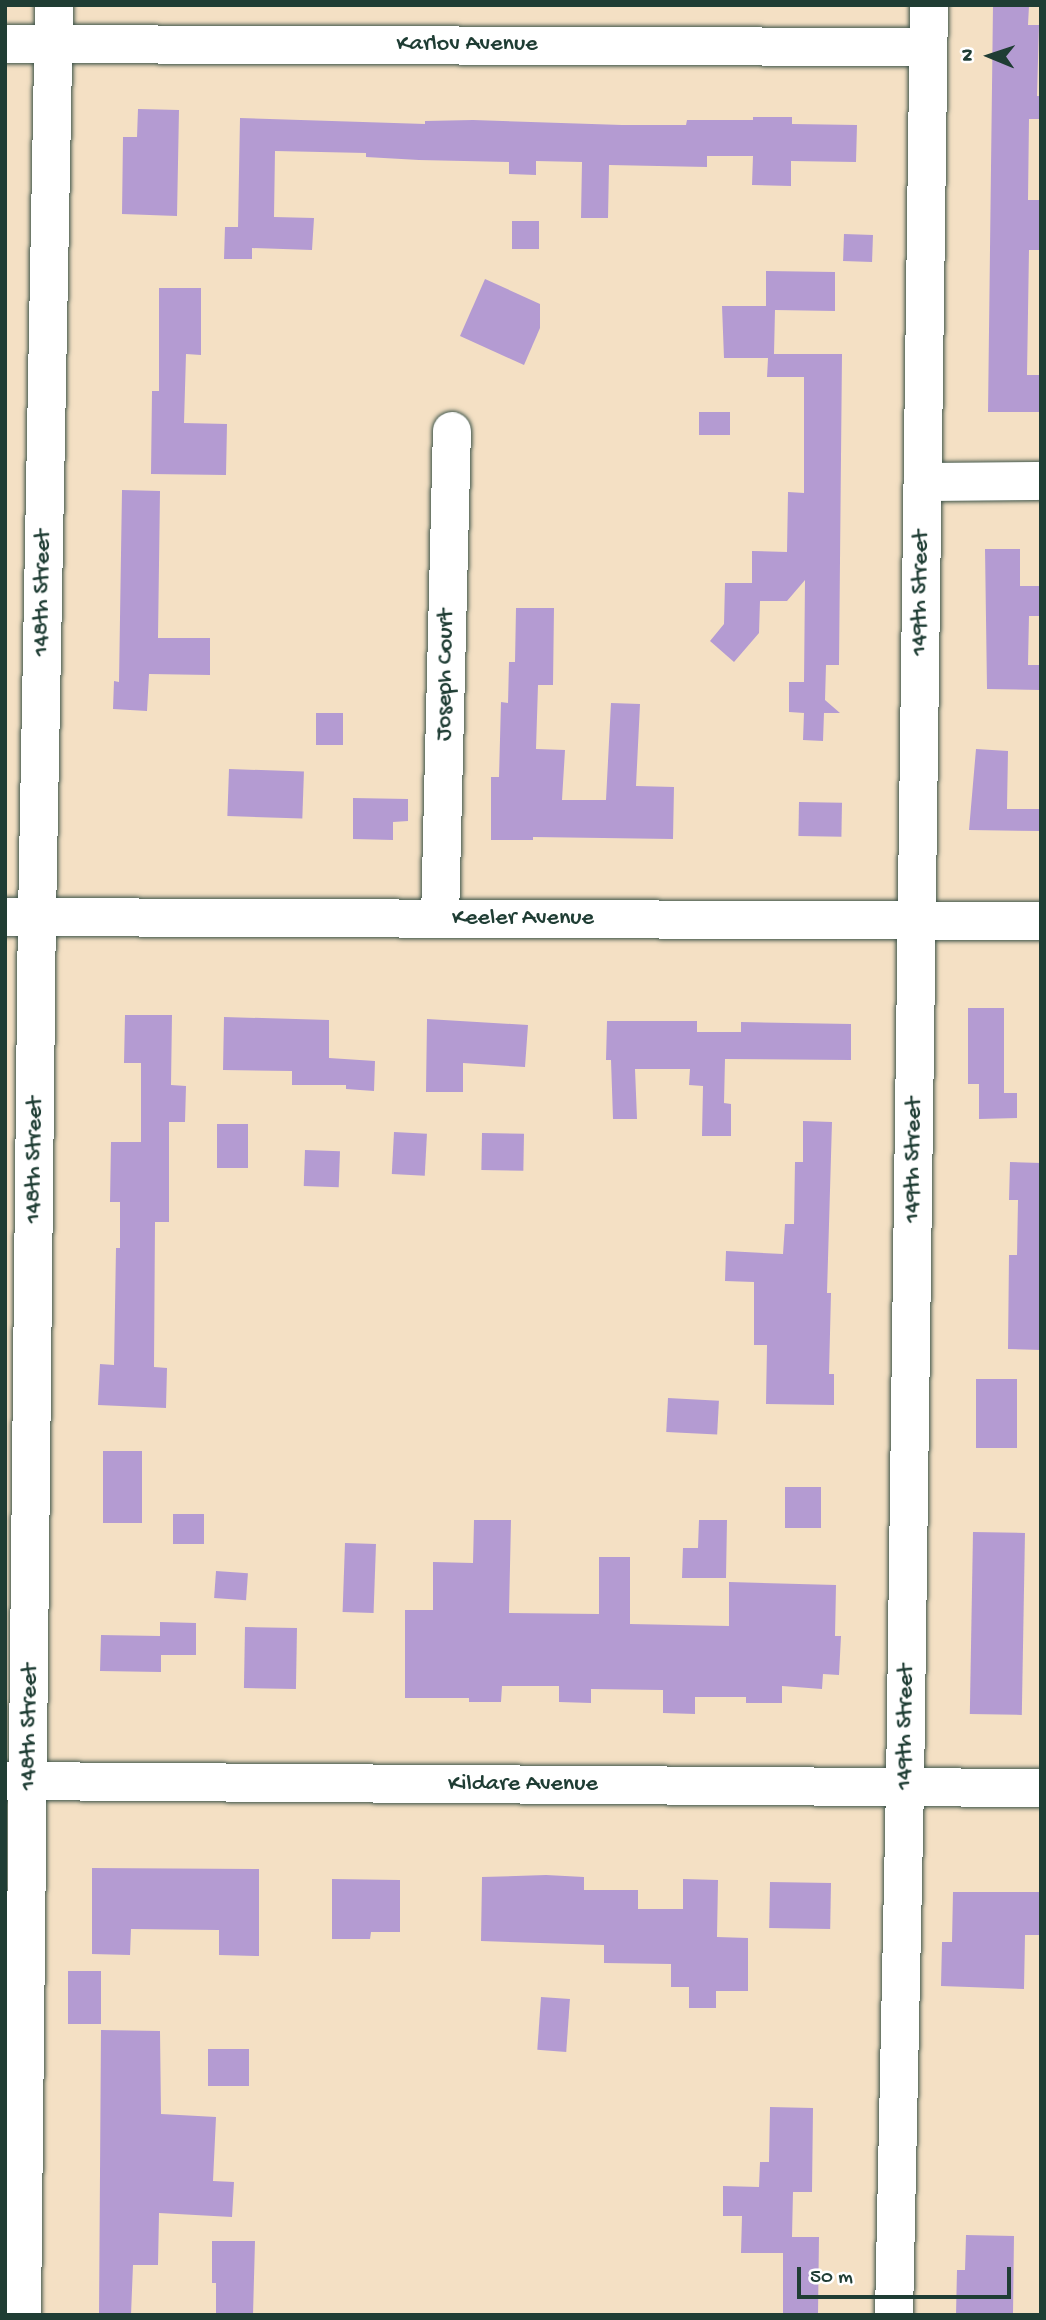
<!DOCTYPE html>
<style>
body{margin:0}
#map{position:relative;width:1046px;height:2320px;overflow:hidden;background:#f4e0c4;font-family:"Gochi Hand",sans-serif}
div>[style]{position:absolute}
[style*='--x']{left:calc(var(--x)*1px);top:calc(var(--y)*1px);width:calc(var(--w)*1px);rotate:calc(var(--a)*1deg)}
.building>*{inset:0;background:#b49bd2;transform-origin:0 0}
.roads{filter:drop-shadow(0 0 2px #3f554a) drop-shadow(0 0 2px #3f554a)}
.minor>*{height:38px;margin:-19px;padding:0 19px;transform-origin:19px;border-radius:19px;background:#fff}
span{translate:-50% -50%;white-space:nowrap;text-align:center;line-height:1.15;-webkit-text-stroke:5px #fff;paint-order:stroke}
.street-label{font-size:24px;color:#1f3d34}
.frame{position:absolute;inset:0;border:7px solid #1f3d34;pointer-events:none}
.north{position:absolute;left:955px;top:21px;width:70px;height:70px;-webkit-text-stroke:5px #fff;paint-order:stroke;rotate:272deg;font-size:19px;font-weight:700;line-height:28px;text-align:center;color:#1f3d34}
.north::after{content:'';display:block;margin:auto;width:24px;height:32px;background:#1f3d34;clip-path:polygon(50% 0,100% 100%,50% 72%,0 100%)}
.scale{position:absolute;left:797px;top:2267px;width:214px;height:32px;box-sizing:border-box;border:4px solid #1f3d34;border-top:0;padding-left:9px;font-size:21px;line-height:24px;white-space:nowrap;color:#1f3d34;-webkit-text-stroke:5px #fff;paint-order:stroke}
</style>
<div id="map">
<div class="building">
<i style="clip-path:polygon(993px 5px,1029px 6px,1028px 25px,1039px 25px,1037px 96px,1041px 96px,1041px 119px,1029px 119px,1028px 200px,1041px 200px,1041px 250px,1029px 250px,1027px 375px,1041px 375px,1041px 412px,988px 412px)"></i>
<i style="clip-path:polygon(138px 109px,179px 110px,177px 216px,122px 214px,123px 137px,137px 137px)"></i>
<i style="clip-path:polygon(753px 117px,792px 117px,792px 124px,857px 125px,856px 162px,791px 161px,791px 186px,752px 185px,753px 156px,707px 156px,707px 167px,609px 165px,608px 218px,581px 218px,582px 162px,536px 161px,536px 175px,509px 174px,509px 162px,419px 160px,366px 157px,366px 153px,275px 151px,274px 217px,314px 218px,312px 250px,252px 248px,252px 259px,224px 259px,225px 227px,238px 227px,240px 118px,425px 124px,425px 121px,473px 120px,622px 125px,686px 125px,687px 120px,753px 120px)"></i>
<i style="left:539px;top:221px;width:28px;height:27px;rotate:90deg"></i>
<i style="left:844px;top:234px;width:29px;height:27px;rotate:2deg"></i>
<i style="clip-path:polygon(766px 271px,835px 272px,835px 311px,775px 310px,774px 354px,842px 354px,839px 665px,826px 665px,825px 700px,840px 713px,824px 713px,823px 741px,803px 740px,804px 713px,789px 712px,789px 682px,804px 682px,805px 580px,787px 601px,760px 601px,759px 633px,734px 662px,710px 641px,724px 624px,725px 583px,752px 583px,752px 551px,787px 552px,788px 492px,804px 493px,804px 377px,767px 377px,768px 358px,724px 358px,722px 306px,766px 306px)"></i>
<i style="clip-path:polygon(485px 279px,540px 304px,540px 328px,524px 365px,460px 336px)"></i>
<i style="clip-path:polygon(159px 288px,201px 288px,201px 355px,186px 354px,184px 423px,227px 424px,226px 475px,151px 474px,152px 391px,159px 391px)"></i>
<i style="left:730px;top:412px;width:23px;height:31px;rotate:90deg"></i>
<i style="clip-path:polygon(122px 490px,160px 491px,158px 638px,210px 638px,210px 675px,149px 674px,147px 711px,113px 709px,114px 681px,119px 682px)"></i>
<i style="clip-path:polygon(985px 549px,1020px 549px,1020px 586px,1041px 586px,1041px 616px,1029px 616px,1028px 665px,1040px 665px,1040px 690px,987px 689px)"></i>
<i style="clip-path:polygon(516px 608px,554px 608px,553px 685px,538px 685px,536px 749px,565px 750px,562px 800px,606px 800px,611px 703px,640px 704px,636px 786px,674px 787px,673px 839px,533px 837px,533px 840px,491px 840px,491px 777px,499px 777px,501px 702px,508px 703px,509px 662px,515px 662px)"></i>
<i style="left:316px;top:713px;width:27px;height:32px"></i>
<i style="clip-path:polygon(976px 749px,1008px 751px,1007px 809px,1041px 809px,1041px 831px,969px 830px)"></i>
<i style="left:229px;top:769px;width:75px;height:47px;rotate:2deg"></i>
<i style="clip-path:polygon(353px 798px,408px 799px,408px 821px,393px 822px,393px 840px,353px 839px)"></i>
<i style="left:799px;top:802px;width:43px;height:34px;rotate:1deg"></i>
<i style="clip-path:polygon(968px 1008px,1004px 1008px,1004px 1093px,1017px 1093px,1017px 1118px,979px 1119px,979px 1084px,968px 1084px)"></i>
<i style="clip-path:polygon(125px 1015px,172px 1015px,171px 1085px,186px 1086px,185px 1122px,169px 1122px,169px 1222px,155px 1222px,154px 1367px,167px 1368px,166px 1408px,98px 1405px,100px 1364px,114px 1365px,116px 1248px,120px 1248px,120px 1202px,110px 1202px,111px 1142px,141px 1142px,141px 1063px,124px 1063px)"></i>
<i style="clip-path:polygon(224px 1017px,329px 1020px,329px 1058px,375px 1061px,374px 1091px,346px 1089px,346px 1085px,292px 1085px,292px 1071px,223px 1070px)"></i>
<i style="clip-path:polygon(427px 1019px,528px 1025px,525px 1067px,463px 1063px,463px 1092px,426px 1092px)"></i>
<i style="clip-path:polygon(607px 1021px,697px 1021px,697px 1032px,741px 1032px,741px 1022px,851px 1024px,851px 1060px,725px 1059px,724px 1103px,731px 1104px,731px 1136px,702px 1136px,703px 1086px,689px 1085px,690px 1069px,635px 1069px,637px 1119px,613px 1119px,611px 1060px,606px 1060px)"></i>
<i style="clip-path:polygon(803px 1121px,832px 1122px,827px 1293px,831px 1293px,829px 1374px,834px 1374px,834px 1405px,766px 1404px,767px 1345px,754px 1345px,754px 1282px,725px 1281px,726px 1251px,783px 1254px,785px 1224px,794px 1224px,795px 1162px,803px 1162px)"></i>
<i style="left:217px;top:1124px;width:31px;height:44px"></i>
<i style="left:394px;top:1132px;width:33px;height:42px;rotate:3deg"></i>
<i style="left:482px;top:1133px;width:42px;height:37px;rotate:1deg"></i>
<i style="left:305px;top:1150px;width:35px;height:36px;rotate:2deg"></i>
<i style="clip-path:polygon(1010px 1162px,1041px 1163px,1041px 1350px,1008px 1349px,1009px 1255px,1017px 1255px,1018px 1200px,1009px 1200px)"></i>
<i style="left:976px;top:1379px;width:41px;height:69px"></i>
<i style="left:668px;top:1398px;width:51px;height:34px;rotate:3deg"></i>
<i style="left:103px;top:1451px;width:39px;height:72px"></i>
<i style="left:785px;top:1487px;width:36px;height:41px"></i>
<i style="left:173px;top:1514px;width:31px;height:30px"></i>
<i style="clip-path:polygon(474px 1520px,511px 1520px,509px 1613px,599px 1614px,599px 1557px,630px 1557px,630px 1624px,729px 1626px,729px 1582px,836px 1585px,835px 1636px,841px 1636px,839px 1675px,823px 1674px,822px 1689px,782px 1686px,782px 1703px,746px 1703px,746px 1697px,695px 1697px,695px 1714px,663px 1713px,663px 1690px,591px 1689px,591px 1703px,559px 1702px,559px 1686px,502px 1686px,501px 1702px,469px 1702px,469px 1698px,405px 1698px,405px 1610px,433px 1610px,433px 1562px,473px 1563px)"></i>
<i style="clip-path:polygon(699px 1520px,727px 1520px,726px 1578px,682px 1578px,683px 1548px,698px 1548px)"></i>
<i style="left:973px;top:1532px;width:52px;height:182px;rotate:1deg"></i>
<i style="left:345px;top:1543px;width:31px;height:69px;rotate:2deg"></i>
<i style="left:216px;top:1571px;width:32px;height:27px;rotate:4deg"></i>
<i style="clip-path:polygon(160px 1622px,196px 1623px,196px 1655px,161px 1655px,161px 1672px,100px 1671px,101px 1635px,160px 1636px)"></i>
<i style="left:245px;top:1627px;width:52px;height:61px;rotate:1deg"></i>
<i style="clip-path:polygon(92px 1868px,259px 1869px,259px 1956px,219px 1955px,219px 1930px,131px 1929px,130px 1955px,92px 1954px)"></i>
<i style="clip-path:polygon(546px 1875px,584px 1877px,584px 1890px,638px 1890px,638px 1909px,683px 1909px,683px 1879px,718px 1880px,717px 1937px,748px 1938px,748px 1991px,716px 1991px,716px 2008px,689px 2008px,689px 1987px,671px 1987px,671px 1964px,604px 1963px,604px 1945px,481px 1941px,482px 1877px)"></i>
<i style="clip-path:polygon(332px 1879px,400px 1880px,400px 1932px,371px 1932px,370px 1939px,332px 1939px)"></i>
<i style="left:770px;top:1882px;width:61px;height:46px;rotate:1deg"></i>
<i style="clip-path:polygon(953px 1892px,1041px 1892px,1041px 1935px,1025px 1935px,1024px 1989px,941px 1986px,942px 1942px,952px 1942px)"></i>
<i style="left:68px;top:1971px;width:33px;height:53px"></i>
<i style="left:541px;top:1997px;width:29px;height:53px;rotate:4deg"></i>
<i style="clip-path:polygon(101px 2030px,160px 2031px,161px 2114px,216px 2117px,213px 2181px,234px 2182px,232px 2217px,159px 2213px,158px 2265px,133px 2265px,131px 2315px,99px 2315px)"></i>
<i style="left:208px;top:2049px;width:41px;height:37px"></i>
<i style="clip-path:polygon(770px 2107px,813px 2108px,812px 2192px,793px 2192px,792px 2237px,819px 2237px,818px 2315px,783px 2315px,783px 2253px,741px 2253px,742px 2216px,723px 2216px,723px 2186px,759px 2187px,760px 2162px,769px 2162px)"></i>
<i style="clip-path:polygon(966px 2235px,1014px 2236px,1013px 2315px,956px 2315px,957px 2270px,965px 2270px)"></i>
<i style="clip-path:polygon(212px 2241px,255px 2241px,253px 2315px,216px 2315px,216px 2283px,212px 2283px)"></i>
</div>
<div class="roads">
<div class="minor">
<i style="--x:5;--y:44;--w:923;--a:0.19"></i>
<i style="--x:923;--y:482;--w:118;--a:-0.5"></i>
<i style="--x:5;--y:917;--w:1036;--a:0.22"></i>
<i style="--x:440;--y:919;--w:488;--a:-88.6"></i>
<i style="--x:5;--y:1781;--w:1036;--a:0.39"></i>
<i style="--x:22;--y:2315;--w:1398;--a:-89.39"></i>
<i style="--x:37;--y:917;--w:912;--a:-88.93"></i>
<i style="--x:894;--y:2315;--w:528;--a:-88.81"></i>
<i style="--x:905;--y:1787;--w:1782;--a:-89.23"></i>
</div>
</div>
<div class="street-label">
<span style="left:467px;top:45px">Karlov Avenue</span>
<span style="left:43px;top:593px;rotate:-89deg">148th Street</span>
<span style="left:921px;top:593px;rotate:-89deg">149th Street</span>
<span style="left:446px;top:675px;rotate:-89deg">Joseph Court</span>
<span style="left:523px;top:919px">Keeler Avenue</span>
<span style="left:35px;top:1160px;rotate:-89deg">148th Street</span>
<span style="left:914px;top:1160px;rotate:-89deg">149th Street</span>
<span style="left:30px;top:1727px;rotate:-89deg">148th Street</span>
<span style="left:906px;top:1727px;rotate:-89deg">149th Street</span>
<span style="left:523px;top:1785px">Kildare Avenue</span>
</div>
<div class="frame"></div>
<div class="north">N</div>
<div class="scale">50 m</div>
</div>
